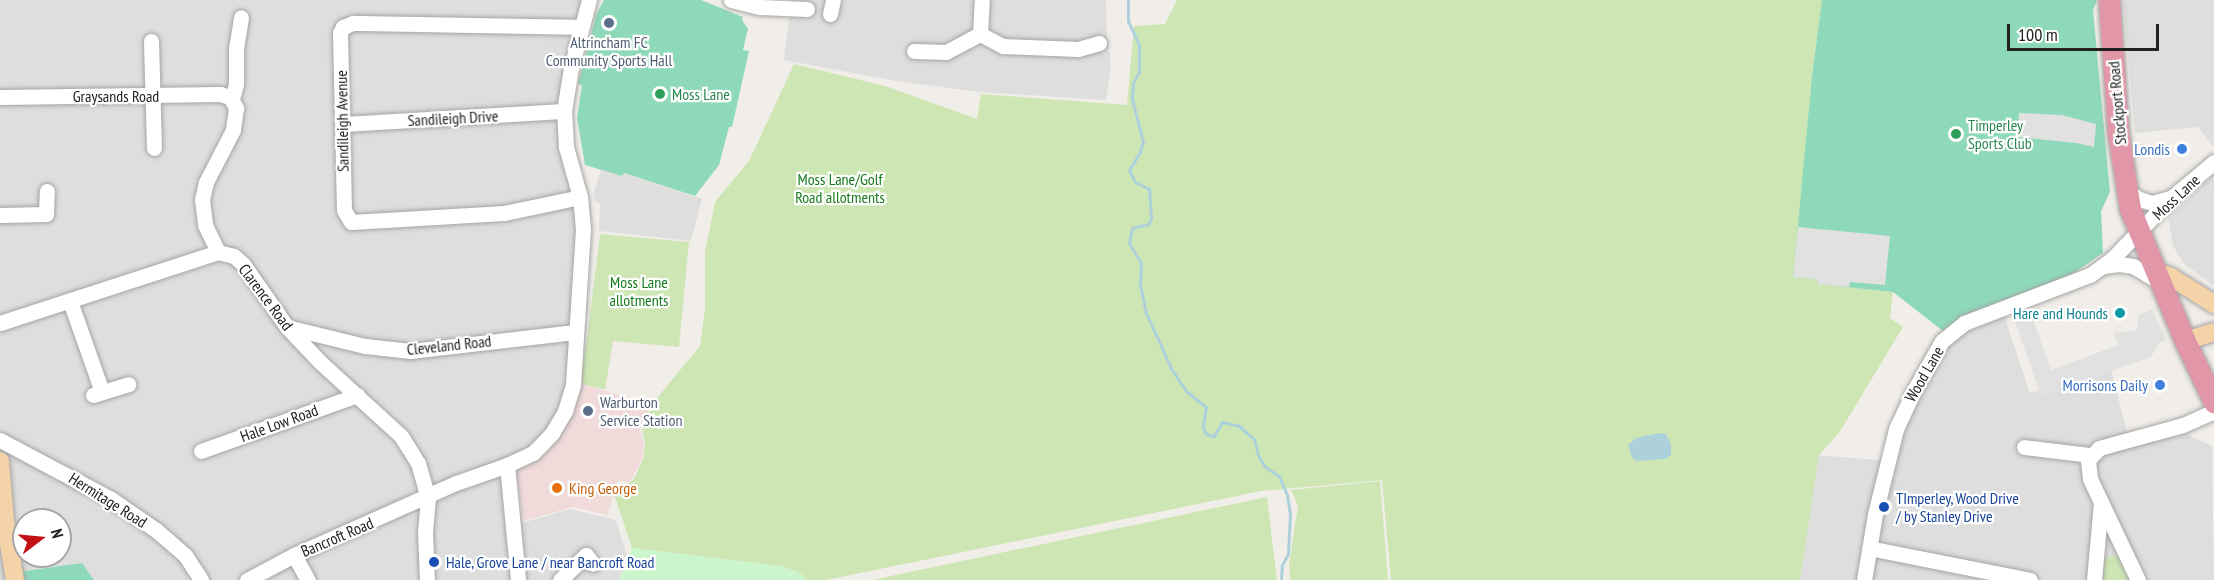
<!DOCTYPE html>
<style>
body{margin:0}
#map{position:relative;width:2214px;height:580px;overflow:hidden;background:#f1eee9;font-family:"PT Sans Narrow",sans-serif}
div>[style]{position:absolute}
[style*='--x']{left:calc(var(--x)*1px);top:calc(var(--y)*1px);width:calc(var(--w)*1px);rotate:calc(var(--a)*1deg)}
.residential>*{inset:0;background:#dfdede}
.commercial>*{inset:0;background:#f0dada}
.grass>*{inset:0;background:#cee6b3}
.park>*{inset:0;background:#cbf6cd}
.pitch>*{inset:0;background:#8ed9ba}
.parking>*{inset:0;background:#e1e1e1}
.water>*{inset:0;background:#add1db}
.stream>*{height:3px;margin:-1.5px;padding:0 1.5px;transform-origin:1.5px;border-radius:1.5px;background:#add1db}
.roads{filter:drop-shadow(0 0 2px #a5a5a5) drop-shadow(0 0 2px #a5a5a5)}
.minor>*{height:15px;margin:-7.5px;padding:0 7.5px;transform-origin:7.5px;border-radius:7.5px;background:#fff}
.major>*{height:18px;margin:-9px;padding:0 9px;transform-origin:9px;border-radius:9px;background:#f5d3a9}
.highway>*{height:21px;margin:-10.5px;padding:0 10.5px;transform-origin:10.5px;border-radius:10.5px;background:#e197a7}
.dots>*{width:16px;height:16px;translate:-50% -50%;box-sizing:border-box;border:3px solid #fff;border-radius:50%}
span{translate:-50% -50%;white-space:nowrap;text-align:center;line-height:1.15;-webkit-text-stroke:4.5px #fff;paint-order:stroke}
.service-label{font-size:16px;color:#4e5e75}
.left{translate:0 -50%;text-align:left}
.leisure-label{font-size:16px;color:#27864d}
.street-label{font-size:16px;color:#212121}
.shop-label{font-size:16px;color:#366cbe}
.right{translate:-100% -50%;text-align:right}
.park-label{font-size:16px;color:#157a1b}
.culture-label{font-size:16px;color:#0d838f}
.food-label{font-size:16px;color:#c56008}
.transit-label{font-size:16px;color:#164399}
.north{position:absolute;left:12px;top:508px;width:60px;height:60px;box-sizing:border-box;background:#fff;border:2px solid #a6a6a6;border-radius:50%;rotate:74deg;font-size:16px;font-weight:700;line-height:24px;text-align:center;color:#212121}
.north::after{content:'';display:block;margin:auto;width:21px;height:27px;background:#c31014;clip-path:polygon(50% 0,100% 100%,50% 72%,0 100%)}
.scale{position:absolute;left:2007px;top:24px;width:152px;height:27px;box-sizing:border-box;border:3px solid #212121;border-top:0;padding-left:8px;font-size:18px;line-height:21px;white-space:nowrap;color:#212121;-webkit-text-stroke:4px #fff;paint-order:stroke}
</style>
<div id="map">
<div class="residential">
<i style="clip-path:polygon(evenodd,0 0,589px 0,564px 111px,580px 197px,565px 411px,514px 462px,522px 523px,570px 509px,616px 520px,627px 556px,619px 580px,0 580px,0 0,24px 520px,60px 520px,60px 556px,24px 556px,24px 520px)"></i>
<i style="clip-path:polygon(791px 0,1106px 0,1107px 35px,1111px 66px,1106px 100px,979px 92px,896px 81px,784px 60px)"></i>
<i style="clip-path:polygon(2123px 0,2214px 0,2214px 148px,2198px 127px,2135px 133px)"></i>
<i style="clip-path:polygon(601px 170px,622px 176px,623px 173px,702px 199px,691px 241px,599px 231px,600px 204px,595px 201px,594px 192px)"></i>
<i style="clip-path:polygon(2214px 175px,2214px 286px,2184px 264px,2173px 246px,2168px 217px)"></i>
<i style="clip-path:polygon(2004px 315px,2030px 393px,2111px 370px,2131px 447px,2185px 433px,2212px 446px,2214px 580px,1800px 580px,1817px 455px,1891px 461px,1915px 409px,1954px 338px,1961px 331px)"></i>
</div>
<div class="commercial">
<i style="clip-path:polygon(579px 383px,651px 405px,640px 429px,644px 445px,641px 461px,630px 482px,618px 481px,607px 515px,573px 507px,523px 521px,516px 465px,538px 454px)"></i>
</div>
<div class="grass">
<i style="clip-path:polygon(1177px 0,1822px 0,1812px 76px,1794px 277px,1818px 279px,1818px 284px,1893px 292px,1890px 318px,1903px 327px,1839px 433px,1819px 455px,1800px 580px,1391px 580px,1382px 480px,1261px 491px,826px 580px,806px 580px,800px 573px,780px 566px,632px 548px,614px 494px,634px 479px,643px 459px,645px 444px,642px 430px,653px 403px,700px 346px,705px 309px,705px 252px,715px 202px,749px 161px,794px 64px,885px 86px,977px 119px,981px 94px,1127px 105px,1134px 26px,1165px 24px)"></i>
<i style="clip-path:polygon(600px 234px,689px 242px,679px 347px,613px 341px,605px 390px,579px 383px,587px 339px)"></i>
<i style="clip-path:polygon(1380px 481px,1388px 580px,1290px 580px,1289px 565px,1298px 506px,1291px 490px)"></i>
<i style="clip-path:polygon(1267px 497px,1277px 580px,872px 580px)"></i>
<i style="clip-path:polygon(2112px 555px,2120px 558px,2131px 580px,2099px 580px,2101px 562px)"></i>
</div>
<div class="park">
<i style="clip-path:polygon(632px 548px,780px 566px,800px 573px,806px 580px,619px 580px)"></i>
</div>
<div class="pitch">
<i style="clip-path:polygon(604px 0,701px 0,743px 17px,742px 20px,748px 29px,743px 50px,749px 51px,732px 127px,729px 127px,719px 165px,695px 196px,624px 173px,622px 176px,585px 165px,577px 118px,582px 85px,578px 84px,596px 15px)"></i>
<i style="clip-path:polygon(1822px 0,2097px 0,2093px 10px,2110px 192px,2101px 211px,2103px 253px,2071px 275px,1962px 317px,1943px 331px,1893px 292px,1818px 284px,1817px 279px,1793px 277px,1812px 76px)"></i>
<i style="clip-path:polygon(82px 563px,94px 580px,19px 580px,18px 572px)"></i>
</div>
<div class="parking">
<i style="clip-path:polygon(2019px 113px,2062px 115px,2096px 124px,2094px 147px,2076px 143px,2018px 137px)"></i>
<i style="clip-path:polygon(1798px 227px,1890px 236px,1885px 285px,1850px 282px,1849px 287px,1818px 284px,1817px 279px,1793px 277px)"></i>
<i style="clip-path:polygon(2152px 309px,2166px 340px,2159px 343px,2151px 357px,2041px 396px,2013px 316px,2030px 311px,2051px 370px,2118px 345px,2114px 333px,2137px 330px,2139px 315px)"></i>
</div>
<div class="water">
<i style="clip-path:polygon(1659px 433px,1666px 434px,1671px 444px,1671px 455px,1665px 459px,1636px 461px,1632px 457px,1628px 445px,1636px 438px)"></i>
</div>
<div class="stream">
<i style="--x:1128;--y:0;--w:21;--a:90"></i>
<i style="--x:1128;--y:21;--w:26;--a:65"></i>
<i style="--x:1139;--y:45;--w:27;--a:90"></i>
<i style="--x:1139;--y:72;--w:13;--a:119"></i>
<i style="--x:1133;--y:83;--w:16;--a:94"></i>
<i style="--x:1132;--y:99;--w:44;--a:75.7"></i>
<i style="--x:1143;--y:142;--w:10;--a:107"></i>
<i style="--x:1140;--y:152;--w:21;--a:121"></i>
<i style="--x:1129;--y:170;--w:13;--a:63"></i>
<i style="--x:1135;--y:182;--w:16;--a:27"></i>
<i style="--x:1149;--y:189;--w:30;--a:86"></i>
<i style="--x:1151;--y:219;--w:6;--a:121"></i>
<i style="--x:1148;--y:224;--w:16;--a:166"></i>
<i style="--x:1132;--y:228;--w:15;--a:101"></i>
<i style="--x:1129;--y:243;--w:23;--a:59"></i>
<i style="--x:1141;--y:263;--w:22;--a:93"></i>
<i style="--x:1140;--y:285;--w:29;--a:78"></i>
<i style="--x:1146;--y:313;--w:63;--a:65.5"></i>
<i style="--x:1172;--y:370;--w:27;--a:56"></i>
<i style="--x:1187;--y:392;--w:24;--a:38"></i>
<i style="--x:1206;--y:407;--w:20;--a:99"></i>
<i style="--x:1203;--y:427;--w:8;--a:67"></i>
<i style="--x:1206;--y:434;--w:8;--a:14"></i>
<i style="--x:1214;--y:436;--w:16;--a:-60"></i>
<i style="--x:1222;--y:422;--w:17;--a:13"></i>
<i style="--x:1239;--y:426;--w:20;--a:41"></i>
<i style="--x:1254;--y:439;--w:16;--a:76"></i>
<i style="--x:1258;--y:455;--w:13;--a:61"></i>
<i style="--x:1264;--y:466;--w:18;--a:34"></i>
<i style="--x:1279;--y:476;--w:21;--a:67"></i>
<i style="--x:1287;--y:495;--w:18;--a:81"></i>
<i style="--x:1290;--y:513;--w:41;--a:92.8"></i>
<i style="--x:1288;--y:554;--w:13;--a:119"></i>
<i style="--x:1282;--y:565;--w:15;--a:94"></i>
</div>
<div class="roads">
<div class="minor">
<i style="--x:731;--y:0;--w:30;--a:14"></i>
<i style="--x:760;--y:7;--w:47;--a:2.4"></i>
<i style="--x:830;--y:14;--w:14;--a:-78"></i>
<i style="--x:980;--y:34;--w:26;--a:28"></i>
<i style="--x:1003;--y:46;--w:75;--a:2.3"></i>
<i style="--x:1078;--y:49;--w:22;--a:-16"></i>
<i style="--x:980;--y:34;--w:34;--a:-87"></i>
<i style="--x:151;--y:41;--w:107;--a:88.4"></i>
<i style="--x:914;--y:51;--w:32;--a:2"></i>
<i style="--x:946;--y:52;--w:38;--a:-28"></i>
<i style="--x:0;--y:97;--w:220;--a:-0.8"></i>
<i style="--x:220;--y:94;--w:10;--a:17"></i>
<i style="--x:230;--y:97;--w:13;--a:61"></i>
<i style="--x:236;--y:108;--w:22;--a:98"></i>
<i style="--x:233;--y:130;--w:59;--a:117.4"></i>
<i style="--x:206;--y:182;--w:17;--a:103"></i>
<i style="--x:202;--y:199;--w:26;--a:83"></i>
<i style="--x:205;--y:225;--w:30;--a:64"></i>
<i style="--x:232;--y:99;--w:16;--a:-75"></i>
<i style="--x:236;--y:84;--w:35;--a:-90"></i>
<i style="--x:236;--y:49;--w:32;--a:-81"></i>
<i style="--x:343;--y:124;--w:221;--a:-3.4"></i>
<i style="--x:2126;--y:190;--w:16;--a:35"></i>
<i style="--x:2139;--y:199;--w:14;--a:17"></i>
<i style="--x:2152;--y:203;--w:20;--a:-15"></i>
<i style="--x:580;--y:197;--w:78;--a:168.1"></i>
<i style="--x:504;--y:213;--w:153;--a:176.6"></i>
<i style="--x:351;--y:222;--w:14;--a:-120"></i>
<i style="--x:344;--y:210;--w:177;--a:-91.3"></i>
<i style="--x:340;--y:33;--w:7;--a:-63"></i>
<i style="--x:343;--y:27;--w:11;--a:-22"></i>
<i style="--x:353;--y:23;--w:228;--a:1"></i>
<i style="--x:0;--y:215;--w:46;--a:-1.2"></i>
<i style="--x:46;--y:214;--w:23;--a:-88"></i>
<i style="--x:2103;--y:266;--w:16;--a:-7"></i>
<i style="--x:2119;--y:264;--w:14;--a:8"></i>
<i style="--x:2133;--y:266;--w:31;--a:31"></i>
<i style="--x:70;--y:301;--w:96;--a:70.6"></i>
<i style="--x:0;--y:323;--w:229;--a:-18"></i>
<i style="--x:218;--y:252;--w:16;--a:14"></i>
<i style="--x:234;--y:256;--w:12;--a:42"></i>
<i style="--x:243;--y:264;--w:77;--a:55.1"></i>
<i style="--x:287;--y:327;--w:48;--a:46.7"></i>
<i style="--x:320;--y:362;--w:110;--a:42.4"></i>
<i style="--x:401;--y:436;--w:32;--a:58"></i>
<i style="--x:418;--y:463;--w:36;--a:74"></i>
<i style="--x:428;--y:498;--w:33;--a:95"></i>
<i style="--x:425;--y:531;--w:49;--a:87.7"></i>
<i style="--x:287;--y:327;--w:80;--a:13.7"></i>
<i style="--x:365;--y:346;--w:46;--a:6.2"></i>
<i style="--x:411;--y:351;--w:166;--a:-6.6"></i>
<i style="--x:93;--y:395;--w:37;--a:-17"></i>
<i style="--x:0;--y:440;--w:126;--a:28"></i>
<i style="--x:111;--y:499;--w:55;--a:34.6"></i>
<i style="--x:156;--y:530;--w:38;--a:41"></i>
<i style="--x:185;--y:555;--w:30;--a:57"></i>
<i style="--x:2024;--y:447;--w:66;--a:6.9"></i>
<i style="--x:201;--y:451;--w:166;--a:-19.7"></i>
<i style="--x:507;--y:465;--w:116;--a:84.5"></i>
<i style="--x:1869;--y:548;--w:164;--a:11.2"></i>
<i style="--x:294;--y:555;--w:29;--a:61"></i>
<i style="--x:247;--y:580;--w:53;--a:-28"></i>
<i style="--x:294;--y:555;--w:177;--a:-24"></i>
<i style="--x:456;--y:483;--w:54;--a:-19.4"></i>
<i style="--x:507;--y:465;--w:29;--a:-25"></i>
<i style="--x:533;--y:453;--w:28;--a:-46"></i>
<i style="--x:552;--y:433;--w:26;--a:-59"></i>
<i style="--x:565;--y:411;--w:28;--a:-73"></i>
<i style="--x:573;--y:384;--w:154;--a:-86.3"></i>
<i style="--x:583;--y:230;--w:33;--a:-95"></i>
<i style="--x:580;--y:197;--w:52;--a:-105.6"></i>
<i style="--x:566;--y:147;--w:36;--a:-93"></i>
<i style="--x:564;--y:111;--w:44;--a:-80.8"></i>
<i style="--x:571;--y:68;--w:70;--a:-75.2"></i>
<i style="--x:560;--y:580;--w:36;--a:-44"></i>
<i style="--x:586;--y:555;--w:11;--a:52"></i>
<i style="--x:1864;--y:580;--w:67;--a:-80.5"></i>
<i style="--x:1875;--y:514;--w:88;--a:-76.1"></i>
<i style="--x:1896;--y:429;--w:38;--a:-65"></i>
<i style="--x:1912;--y:394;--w:61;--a:-60.5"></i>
<i style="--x:1942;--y:341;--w:28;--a:-39"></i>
<i style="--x:1964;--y:323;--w:135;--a:-20.9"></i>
<i style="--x:2090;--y:275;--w:27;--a:-36"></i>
<i style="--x:2112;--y:259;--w:85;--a:-46"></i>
<i style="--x:2171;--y:198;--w:56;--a:-39.9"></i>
<i style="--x:2094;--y:580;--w:78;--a:-84.9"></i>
<i style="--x:2138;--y:580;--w:112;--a:-115.4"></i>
<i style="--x:2090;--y:479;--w:19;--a:-96"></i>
<i style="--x:2088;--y:460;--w:16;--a:-47"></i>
<i style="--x:2099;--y:448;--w:87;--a:-15.3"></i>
<i style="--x:2183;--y:425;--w:34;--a:-24"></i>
</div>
<div class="major">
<i style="--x:2156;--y:272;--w:16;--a:18"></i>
<i style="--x:2171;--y:277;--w:51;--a:32.1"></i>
<i style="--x:2185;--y:341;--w:30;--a:-17"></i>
<i style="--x:0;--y:461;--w:60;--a:85.2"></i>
<i style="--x:5;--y:521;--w:60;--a:80.4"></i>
</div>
<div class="highway">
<i style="--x:2109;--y:0;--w:133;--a:86.1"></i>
<i style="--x:2118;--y:133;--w:77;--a:81"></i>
<i style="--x:2130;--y:209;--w:143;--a:67.4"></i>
<i style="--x:2185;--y:341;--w:68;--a:64.6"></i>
</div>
</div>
<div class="dots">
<i style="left:609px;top:23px;background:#5c6f8a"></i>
<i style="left:660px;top:94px;background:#2e9e5b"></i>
<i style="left:1956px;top:134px;background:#2e9e5b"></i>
<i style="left:2182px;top:149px;background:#3f7fe0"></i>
<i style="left:2120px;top:313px;background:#0f9aa8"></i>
<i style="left:2160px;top:385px;background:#3f7fe0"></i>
<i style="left:588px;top:411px;background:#5c6f8a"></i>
<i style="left:557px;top:488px;background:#e8710a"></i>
<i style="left:1884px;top:507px;background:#1a4fb4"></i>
<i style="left:434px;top:562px;background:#1a4fb4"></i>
</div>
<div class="service-label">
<span style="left:609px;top:51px">Altrincham FC<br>Community Sports Hall</span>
<span class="left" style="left:600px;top:411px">Warburton<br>Service Station</span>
</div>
<div class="leisure-label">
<span class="left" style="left:672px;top:94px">Moss Lane</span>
<span class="left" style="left:1968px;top:134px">Timperley<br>Sports Club</span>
</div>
<div class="street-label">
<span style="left:116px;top:96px">Graysands Road</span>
<span style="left:2117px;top:103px;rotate:-95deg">Stockport Road</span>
<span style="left:453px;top:118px;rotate:-3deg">Sandileigh Drive</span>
<span style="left:342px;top:121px;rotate:-91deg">Sandileigh Avenue</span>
<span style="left:2176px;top:197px;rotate:-43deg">Moss Lane</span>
<span style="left:266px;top:297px;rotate:53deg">Clarence Road</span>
<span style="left:449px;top:345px;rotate:-6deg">Cleveland Road</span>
<span style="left:1924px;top:374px;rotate:-60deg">Wood Lane</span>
<span style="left:279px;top:423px;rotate:-20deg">Hale Low Road</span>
<span style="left:108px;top:500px;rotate:32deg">Hermitage Road</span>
<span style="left:337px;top:537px;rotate:-23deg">Bancroft Road</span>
</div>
<div class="shop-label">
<span class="right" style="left:2170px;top:149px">Londis</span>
<span class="right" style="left:2148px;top:385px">Morrisons Daily</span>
</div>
<div class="park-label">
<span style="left:840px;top:188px">Moss Lane/Golf<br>Road allotments</span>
<span style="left:639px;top:291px">Moss Lane<br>allotments</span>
</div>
<div class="culture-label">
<span class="right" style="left:2108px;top:313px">Hare and Hounds</span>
</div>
<div class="food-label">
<span class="left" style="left:569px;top:488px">King George</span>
</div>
<div class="transit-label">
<span class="left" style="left:1896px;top:507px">TImperley, Wood Drive<br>/ by Stanley Drive</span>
<span class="left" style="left:446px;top:562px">Hale, Grove Lane / near Bancroft Road</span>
</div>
<div class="north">N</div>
<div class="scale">100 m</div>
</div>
